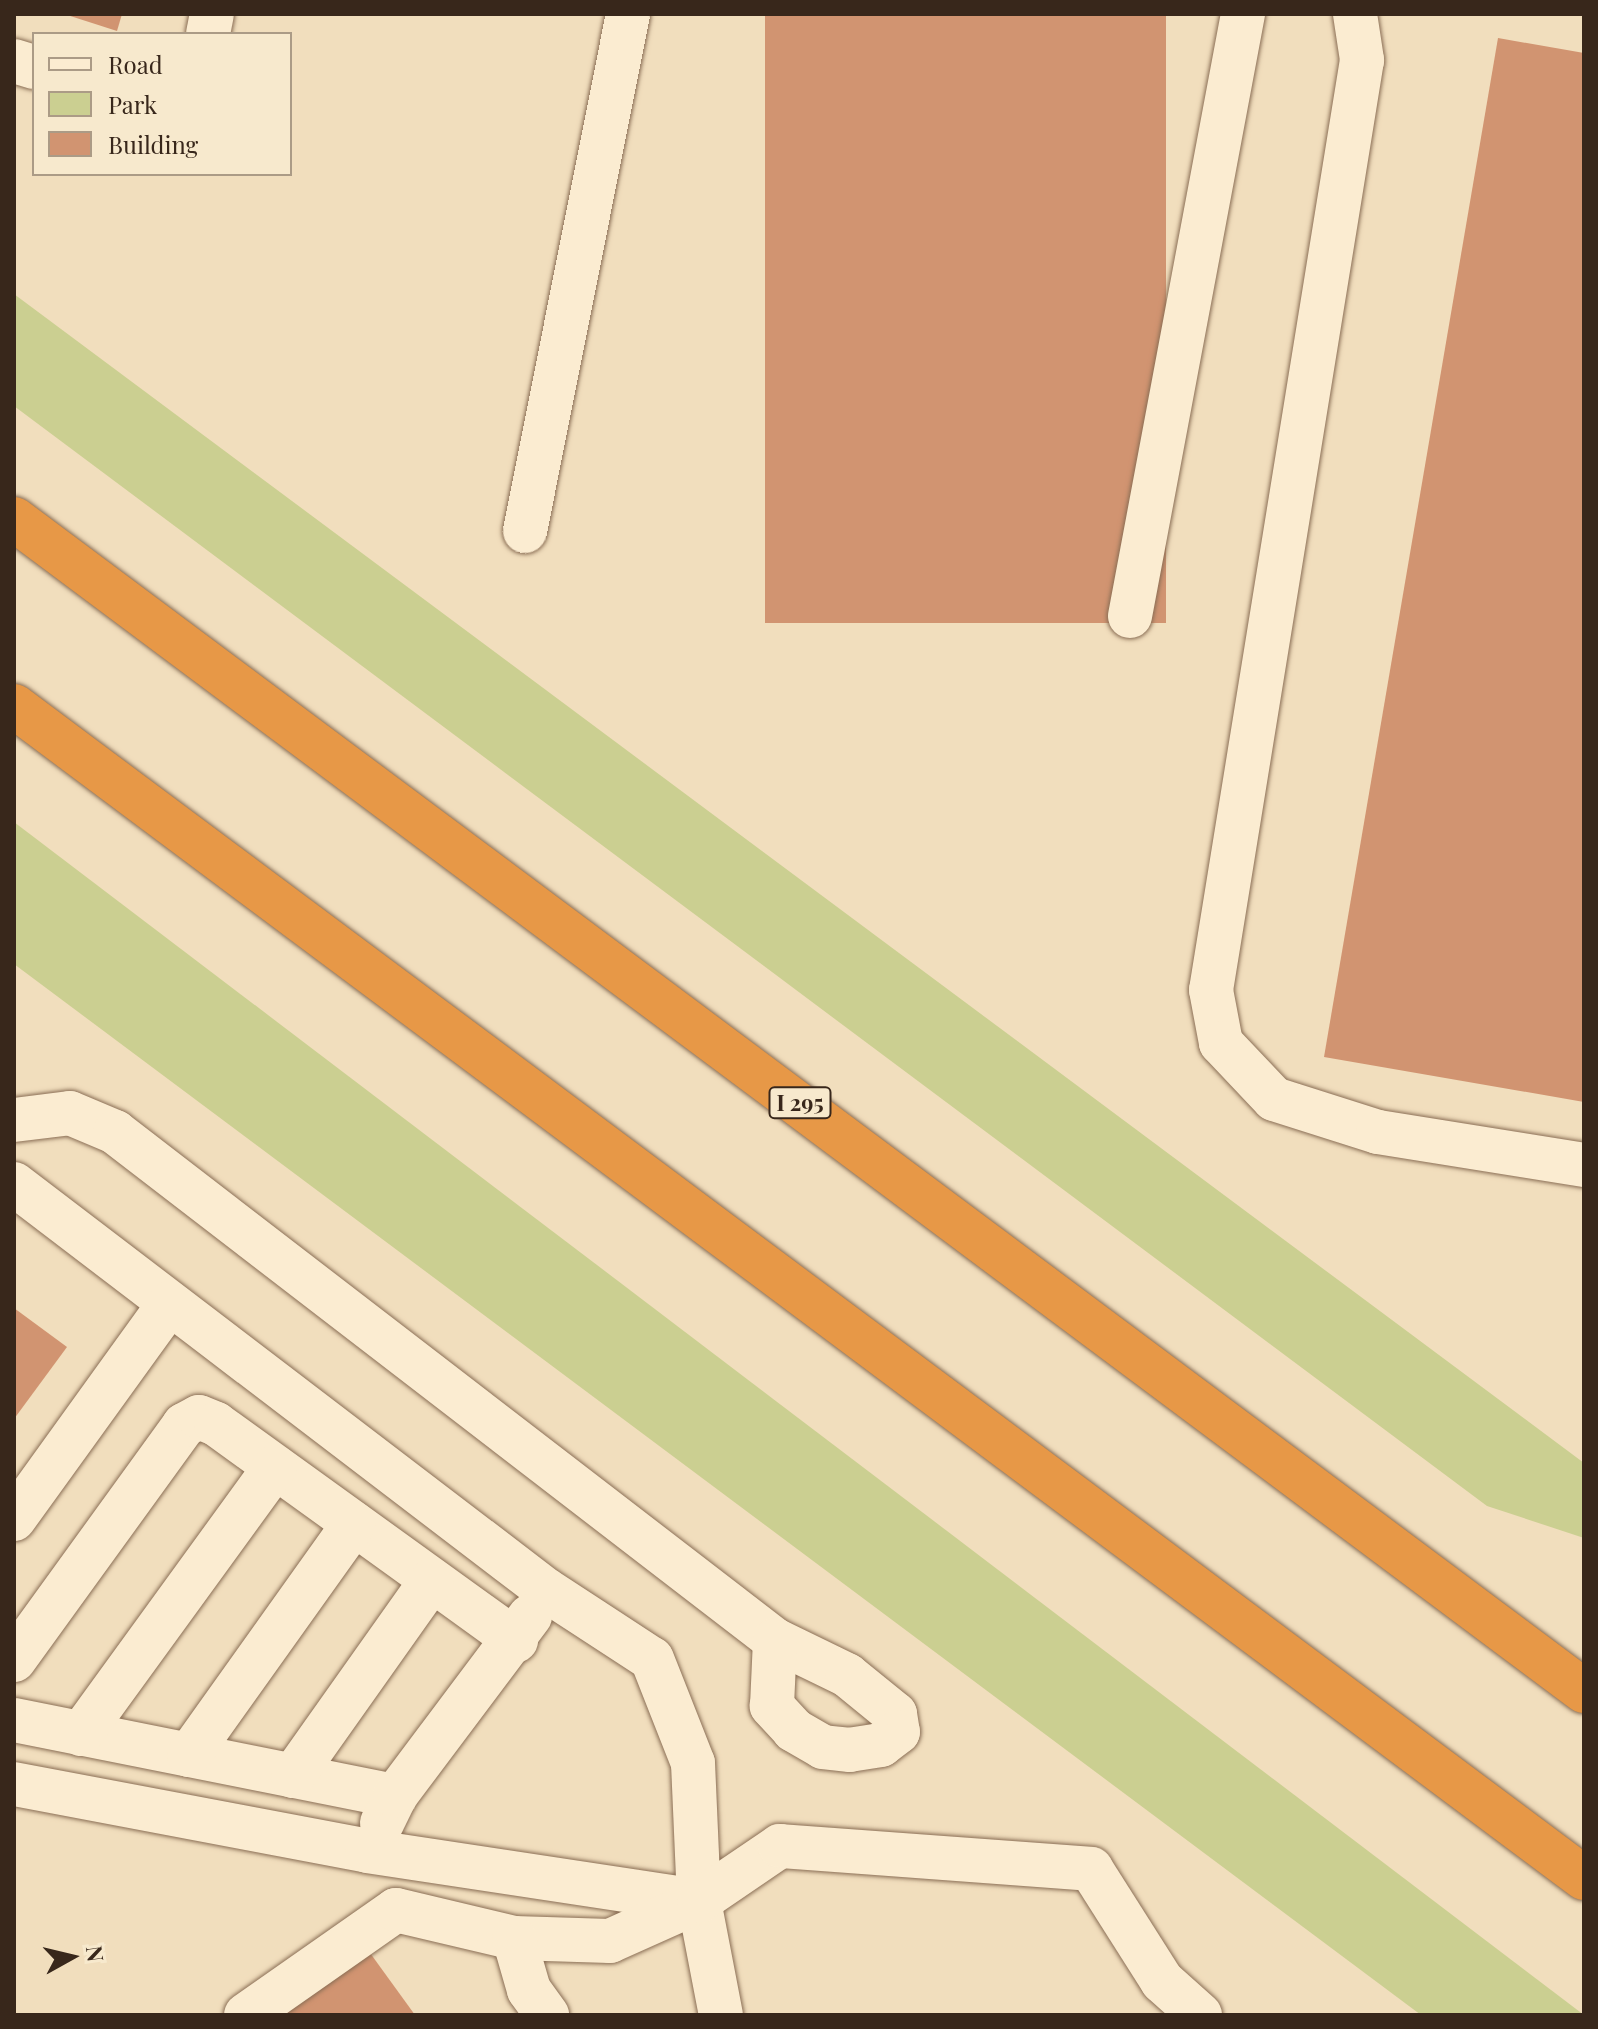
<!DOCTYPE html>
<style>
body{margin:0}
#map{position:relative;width:1598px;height:2029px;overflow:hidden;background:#f1debd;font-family:"Playfair Display",serif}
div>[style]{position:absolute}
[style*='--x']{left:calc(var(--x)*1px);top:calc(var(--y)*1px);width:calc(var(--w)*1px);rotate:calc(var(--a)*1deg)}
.green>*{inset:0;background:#cbcf91}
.building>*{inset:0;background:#d19471;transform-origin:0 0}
.roads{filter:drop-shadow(0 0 2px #8a6e55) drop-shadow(0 0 2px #8a6e55)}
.minor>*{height:44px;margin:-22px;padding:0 22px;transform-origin:22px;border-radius:22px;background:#fbecd1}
.highway>*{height:44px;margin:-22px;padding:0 22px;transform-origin:22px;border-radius:22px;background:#e79847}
span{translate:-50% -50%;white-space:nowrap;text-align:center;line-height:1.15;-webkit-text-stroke:8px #f7e9cd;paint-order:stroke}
.shield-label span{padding:2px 6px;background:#f7e9cd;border:2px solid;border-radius:6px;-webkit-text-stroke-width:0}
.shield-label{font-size:22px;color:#38271b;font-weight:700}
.frame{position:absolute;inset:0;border:16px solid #38271b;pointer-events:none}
.legend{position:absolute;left:32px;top:32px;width:260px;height:144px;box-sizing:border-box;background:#f7e9cd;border:2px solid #ab9b86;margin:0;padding:10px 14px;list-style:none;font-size:24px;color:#38271b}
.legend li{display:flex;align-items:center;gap:16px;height:40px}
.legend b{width:40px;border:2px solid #ab9b86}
.north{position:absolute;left:32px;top:1917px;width:80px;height:80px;-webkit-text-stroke:6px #f7e9cd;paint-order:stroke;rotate:82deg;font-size:22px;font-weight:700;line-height:32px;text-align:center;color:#38271b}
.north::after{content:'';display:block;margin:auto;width:28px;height:36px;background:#38271b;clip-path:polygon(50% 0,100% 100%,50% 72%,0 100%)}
</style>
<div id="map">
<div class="green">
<i style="clip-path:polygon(14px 294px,1584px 1463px,1584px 1538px,1487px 1506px,14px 406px)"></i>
<i style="clip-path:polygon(14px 822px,1584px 2015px,1421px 2015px,14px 964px)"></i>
</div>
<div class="building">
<i style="clip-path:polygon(64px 14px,122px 14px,117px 31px)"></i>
<i style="left:765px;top:14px;width:401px;height:609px"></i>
<i style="clip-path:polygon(1498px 38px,1584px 53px,1584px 1102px,1324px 1057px)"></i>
<i style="clip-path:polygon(14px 1308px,67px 1347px,14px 1419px)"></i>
<i style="clip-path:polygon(365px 1946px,415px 2015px,270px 2015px)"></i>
</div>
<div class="roads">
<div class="minor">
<i style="--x:1355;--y:14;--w:47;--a:81.3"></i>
<i style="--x:1362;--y:60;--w:942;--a:99.22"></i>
<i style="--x:1211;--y:990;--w:54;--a:79.3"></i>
<i style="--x:1221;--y:1043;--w:77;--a:46.6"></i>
<i style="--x:1274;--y:1099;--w:109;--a:17.6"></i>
<i style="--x:1378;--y:1132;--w:209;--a:9.1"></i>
<i style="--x:208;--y:34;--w:20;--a:-79"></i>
<i style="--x:14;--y:61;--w:21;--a:17"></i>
<i style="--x:525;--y:531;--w:527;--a:-78.73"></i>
<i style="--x:1130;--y:616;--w:613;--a:-79.37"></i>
<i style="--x:14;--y:1120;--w:56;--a:-7.1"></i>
<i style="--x:70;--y:1113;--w:49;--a:22.9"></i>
<i style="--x:115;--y:1132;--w:833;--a:37.59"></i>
<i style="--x:775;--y:1640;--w:80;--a:25.9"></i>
<i style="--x:847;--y:1675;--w:62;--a:39.1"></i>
<i style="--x:895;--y:1714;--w:18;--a:81"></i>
<i style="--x:898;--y:1732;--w:21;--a:143"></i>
<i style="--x:881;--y:1745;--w:31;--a:171"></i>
<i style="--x:850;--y:1750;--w:27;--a:-174"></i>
<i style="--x:823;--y:1747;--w:34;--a:-150"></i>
<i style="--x:794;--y:1730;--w:33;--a:-133"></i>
<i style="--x:772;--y:1706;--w:66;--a:-87.4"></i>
<i style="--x:14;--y:1184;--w:669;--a:37.35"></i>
<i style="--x:546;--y:1590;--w:126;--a:33.1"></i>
<i style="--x:652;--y:1659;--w:112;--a:68.5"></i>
<i style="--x:693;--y:1763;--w:138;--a:87.5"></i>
<i style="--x:699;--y:1901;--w:116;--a:79.1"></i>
<i style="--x:14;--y:1519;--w:266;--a:-54.2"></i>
<i style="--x:14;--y:1660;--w:290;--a:-54.1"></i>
<i style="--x:184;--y:1425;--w:17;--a:-28"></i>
<i style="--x:199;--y:1417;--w:18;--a:22"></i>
<i style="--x:216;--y:1424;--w:370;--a:35.8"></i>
<i style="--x:14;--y:1720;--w:389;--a:11.3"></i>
<i style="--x:81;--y:1734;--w:330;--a:-54"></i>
<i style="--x:189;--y:1755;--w:284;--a:-54.5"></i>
<i style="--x:293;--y:1776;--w:240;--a:-54.7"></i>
<i style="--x:14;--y:1784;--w:359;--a:10.7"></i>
<i style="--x:367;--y:1851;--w:336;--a:8.6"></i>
<i style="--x:382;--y:1823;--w:30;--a:-64"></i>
<i style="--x:395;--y:1796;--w:225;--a:-53.1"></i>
<i style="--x:514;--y:1938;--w:96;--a:1.8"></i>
<i style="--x:610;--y:1941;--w:98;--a:-24.2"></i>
<i style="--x:699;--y:1901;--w:98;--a:-34.2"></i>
<i style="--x:780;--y:1846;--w:312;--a:4.2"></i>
<i style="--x:1091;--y:1869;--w:133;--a:57.6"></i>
<i style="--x:1162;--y:1981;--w:51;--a:41.8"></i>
<i style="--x:246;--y:2015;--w:183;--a:-35"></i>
<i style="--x:396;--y:1910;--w:121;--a:13.3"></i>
<i style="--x:514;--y:1938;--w:54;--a:73.9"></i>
<i style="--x:529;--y:1990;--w:31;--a:54"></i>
</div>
<div class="highway">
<i style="--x:14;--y:519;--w:1959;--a:36.74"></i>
<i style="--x:14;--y:706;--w:1959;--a:36.74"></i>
</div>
</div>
<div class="shield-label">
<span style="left:800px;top:1103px">I 295</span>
</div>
<div class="frame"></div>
<ul class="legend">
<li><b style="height:10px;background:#fbecd1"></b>Road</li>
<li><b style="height:22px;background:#cbcf91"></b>Park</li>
<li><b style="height:22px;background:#d19471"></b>Building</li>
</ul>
<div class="north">N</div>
</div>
